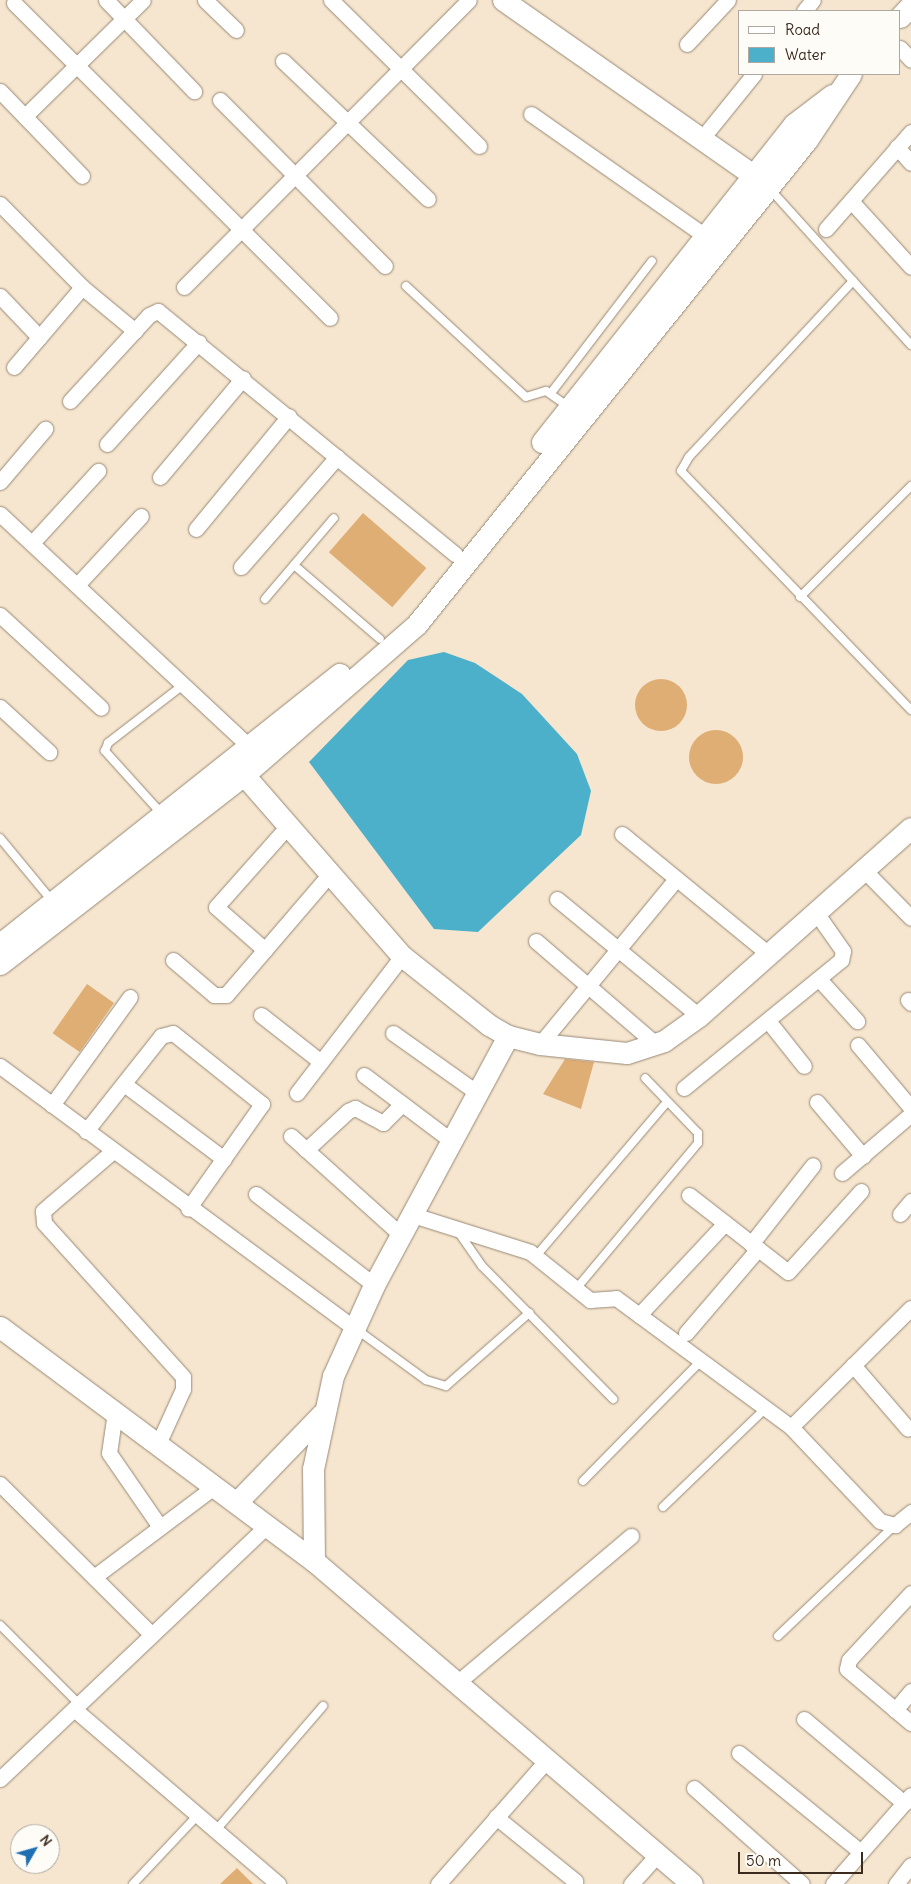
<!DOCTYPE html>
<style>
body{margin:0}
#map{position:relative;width:911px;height:1884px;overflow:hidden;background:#f6e6cf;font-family:Delius,sans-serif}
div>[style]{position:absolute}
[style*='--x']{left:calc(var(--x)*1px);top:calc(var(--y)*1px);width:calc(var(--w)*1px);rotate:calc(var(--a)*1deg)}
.water>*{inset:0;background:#4cb0cb}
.building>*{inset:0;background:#dfae74;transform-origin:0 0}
.round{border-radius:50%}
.roads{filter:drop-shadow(0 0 1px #988876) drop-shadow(0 0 1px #988876)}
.lane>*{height:8px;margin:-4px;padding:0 4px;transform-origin:4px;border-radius:4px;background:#fff}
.street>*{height:15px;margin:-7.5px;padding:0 7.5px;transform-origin:7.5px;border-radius:7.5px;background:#fff}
.secondary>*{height:21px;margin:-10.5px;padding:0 10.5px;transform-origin:10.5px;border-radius:10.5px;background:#fff}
span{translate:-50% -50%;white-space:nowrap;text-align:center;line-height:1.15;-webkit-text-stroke:4.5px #fdfcf7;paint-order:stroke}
.legend{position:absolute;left:738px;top:10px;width:162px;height:65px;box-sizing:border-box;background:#fdfcf7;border:1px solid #afa8a0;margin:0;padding:6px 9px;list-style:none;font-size:15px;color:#3b2a1e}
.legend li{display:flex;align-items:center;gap:10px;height:25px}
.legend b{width:25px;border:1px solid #afa8a0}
.north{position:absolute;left:10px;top:1824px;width:50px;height:50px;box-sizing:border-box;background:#fdfcf7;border:1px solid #afa8a0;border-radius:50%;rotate:52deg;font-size:14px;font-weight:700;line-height:20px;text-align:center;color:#3b2a1e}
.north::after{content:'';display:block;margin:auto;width:18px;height:22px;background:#1f6fb2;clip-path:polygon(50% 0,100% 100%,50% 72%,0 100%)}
.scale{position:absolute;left:738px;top:1852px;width:125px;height:22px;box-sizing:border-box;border:2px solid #3b2a1e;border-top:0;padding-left:6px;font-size:15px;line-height:18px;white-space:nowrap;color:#3b2a1e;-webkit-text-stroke:4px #fdfcf7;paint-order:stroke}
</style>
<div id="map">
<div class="water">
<i style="clip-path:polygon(444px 652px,475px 663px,522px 694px,577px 754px,591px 791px,581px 835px,478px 932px,434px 929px,309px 762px,408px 660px)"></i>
</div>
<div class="building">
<i style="left:363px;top:513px;width:84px;height:52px;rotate:41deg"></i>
<i class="round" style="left:635px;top:679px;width:52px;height:52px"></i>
<i class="round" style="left:689px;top:730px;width:54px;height:54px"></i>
<i style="left:87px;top:984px;width:33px;height:60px;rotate:35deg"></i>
<i style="clip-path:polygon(565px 1059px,594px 1062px,581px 1109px,543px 1094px)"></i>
<i style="clip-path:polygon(237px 1868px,253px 1884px,220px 1884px)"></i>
</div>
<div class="roads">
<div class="lane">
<i style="--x:769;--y:188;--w:125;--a:47.9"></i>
<i style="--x:853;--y:281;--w:241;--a:133"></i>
<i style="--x:689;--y:457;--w:16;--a:120"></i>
<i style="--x:681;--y:471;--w:332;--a:46.1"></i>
<i style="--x:853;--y:281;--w:86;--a:47.8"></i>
<i style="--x:406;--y:286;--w:163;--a:42.8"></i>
<i style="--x:526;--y:397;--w:21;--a:-17"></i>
<i style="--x:546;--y:391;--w:28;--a:35"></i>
<i style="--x:551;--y:393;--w:166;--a:-52.6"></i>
<i style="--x:294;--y:565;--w:113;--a:40.7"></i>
<i style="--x:800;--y:597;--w:157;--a:-45"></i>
<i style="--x:265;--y:599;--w:106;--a:-49.6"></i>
<i style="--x:161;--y:813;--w:84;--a:-132.1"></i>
<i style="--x:105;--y:751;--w:9;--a:-69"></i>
<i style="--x:108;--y:743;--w:95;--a:-37.7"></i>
<i style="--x:0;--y:838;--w:83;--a:50.4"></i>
<i style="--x:457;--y:1230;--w:44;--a:55.2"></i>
<i style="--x:482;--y:1266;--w:187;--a:45.4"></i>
<i style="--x:536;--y:1256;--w:202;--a:-49.6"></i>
<i style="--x:576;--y:1289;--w:190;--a:-50.1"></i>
<i style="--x:698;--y:1143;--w:10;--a:-90"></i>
<i style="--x:698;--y:1133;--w:76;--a:-133.9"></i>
<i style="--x:356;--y:1329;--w:87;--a:36.1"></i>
<i style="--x:426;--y:1380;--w:21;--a:17"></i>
<i style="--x:446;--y:1386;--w:111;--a:-41.3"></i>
<i style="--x:583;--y:1481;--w:168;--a:-45.5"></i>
<i style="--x:663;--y:1507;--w:143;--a:-43.9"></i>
<i style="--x:0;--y:1625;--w:112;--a:45"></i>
<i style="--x:778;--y:1636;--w:161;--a:-43.5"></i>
<i style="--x:216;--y:1830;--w:164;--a:-49.2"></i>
<i style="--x:133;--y:1884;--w:95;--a:-46.7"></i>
</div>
<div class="street">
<i style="--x:106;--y:0;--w:127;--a:46"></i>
<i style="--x:205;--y:0;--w:43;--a:44.1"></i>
<i style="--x:331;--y:0;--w:208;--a:44.6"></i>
<i style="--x:14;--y:3;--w:446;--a:44.9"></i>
<i style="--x:804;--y:11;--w:14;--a:-51"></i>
<i style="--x:687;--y:44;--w:60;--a:-47"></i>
<i style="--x:900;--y:48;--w:16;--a:47"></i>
<i style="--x:283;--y:61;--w:200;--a:43.6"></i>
<i style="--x:0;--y:91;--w:118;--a:46"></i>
<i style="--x:220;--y:100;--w:234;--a:45.2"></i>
<i style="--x:531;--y:114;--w:211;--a:35"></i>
<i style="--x:25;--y:116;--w:165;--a:-44.5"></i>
<i style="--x:703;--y:137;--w:81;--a:-51"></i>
<i style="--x:897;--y:147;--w:21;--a:49"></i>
<i style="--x:851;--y:201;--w:89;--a:47.7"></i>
<i style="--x:0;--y:204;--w:117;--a:45.3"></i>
<i style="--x:82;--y:287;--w:69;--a:39.7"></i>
<i style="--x:826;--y:229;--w:129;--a:-48.8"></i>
<i style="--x:184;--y:287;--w:404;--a:-45.2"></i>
<i style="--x:0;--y:296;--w:57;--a:46.4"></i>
<i style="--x:14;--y:367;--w:105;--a:-49.6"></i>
<i style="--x:70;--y:401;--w:117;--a:-47.4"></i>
<i style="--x:149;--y:315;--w:10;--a:-24"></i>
<i style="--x:158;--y:311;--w:384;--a:39.3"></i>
<i style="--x:107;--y:444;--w:137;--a:-48"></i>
<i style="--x:160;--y:477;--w:129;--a:-50"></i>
<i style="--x:0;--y:482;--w:70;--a:-49.7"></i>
<i style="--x:0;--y:514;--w:340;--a:43"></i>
<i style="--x:196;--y:529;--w:146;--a:-50.5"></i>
<i style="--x:32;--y:543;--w:98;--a:-47.5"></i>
<i style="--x:241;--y:567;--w:146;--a:-48.9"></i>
<i style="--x:77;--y:585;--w:94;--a:-47.2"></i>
<i style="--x:0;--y:615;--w:137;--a:42.6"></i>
<i style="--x:0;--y:707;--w:67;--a:42.6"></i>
<i style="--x:622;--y:834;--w:191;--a:39.3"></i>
<i style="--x:866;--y:872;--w:64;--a:45.6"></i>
<i style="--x:557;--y:899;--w:184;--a:39.5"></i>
<i style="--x:536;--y:941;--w:160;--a:40.7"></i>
<i style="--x:265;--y:950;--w:65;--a:-138.7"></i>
<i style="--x:216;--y:907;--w:107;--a:-48.4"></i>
<i style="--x:173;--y:960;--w:54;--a:40.5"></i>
<i style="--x:214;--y:995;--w:12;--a:0"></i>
<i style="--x:226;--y:995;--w:157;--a:-49.4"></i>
<i style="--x:819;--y:979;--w:57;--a:47.9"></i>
<i style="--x:908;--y:1000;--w:4;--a:45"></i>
<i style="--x:261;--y:1015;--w:76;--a:38.1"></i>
<i style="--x:769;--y:1022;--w:56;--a:51.5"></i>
<i style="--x:393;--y:1033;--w:105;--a:35.3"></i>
<i style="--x:540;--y:1044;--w:214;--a:-50.5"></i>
<i style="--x:858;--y:1045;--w:82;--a:49.9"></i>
<i style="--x:0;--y:1066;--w:440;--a:36.5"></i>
<i style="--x:364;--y:1075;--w:111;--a:37"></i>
<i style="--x:124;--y:1084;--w:125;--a:36.9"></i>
<i style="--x:684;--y:1088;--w:203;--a:-39.2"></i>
<i style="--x:841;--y:960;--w:9;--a:-77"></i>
<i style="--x:843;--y:951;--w:45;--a:-125.1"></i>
<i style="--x:297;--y:1093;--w:173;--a:-52.5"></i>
<i style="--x:817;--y:1102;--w:71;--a:49.6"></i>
<i style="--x:52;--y:1105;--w:133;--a:-54.2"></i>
<i style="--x:86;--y:1131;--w:121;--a:-51.7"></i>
<i style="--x:161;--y:1036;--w:12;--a:-14"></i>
<i style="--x:173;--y:1033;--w:114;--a:38.6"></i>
<i style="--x:262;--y:1104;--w:128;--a:125.2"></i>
<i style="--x:291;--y:1136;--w:148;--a:42"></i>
<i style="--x:306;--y:1150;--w:57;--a:-42.9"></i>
<i style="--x:348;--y:1111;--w:8;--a:-23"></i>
<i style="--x:355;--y:1108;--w:32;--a:28"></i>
<i style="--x:383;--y:1123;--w:27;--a:-45"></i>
<i style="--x:113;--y:1151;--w:82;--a:139.5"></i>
<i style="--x:51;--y:1204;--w:11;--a:139"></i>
<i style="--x:43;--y:1211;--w:12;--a:85"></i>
<i style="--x:44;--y:1223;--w:207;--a:47.9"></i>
<i style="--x:183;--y:1377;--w:12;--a:90"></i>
<i style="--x:183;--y:1389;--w:60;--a:114.4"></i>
<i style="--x:842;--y:1173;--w:91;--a:-40.5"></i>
<i style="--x:256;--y:1194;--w:149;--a:37.6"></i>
<i style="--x:689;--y:1195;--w:125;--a:37.9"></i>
<i style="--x:788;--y:1272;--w:109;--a:-48"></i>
<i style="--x:900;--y:1214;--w:17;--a:-50"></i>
<i style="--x:413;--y:1215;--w:123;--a:17.5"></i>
<i style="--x:530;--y:1252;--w:77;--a:38.7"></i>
<i style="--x:590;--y:1300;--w:26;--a:-4"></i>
<i style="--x:616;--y:1298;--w:217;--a:36.4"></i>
<i style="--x:791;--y:1427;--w:129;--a:46.6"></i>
<i style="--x:880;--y:1521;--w:16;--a:15"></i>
<i style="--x:895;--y:1525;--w:21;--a:-39"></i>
<i style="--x:751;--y:1244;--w:100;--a:-51.9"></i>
<i style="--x:639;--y:1315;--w:126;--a:-46.9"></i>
<i style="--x:686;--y:1333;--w:111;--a:-49.4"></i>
<i style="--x:853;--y:1365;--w:84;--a:49.3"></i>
<i style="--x:115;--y:1412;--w:41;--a:98.3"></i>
<i style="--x:109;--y:1453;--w:90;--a:55.4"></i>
<i style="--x:791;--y:1427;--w:169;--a:-44.8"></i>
<i style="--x:0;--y:1484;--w:214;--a:44.8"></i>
<i style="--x:94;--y:1577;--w:151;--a:-36.9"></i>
<i style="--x:911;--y:1593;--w:91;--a:132.8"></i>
<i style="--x:849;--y:1660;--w:9;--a:103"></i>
<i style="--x:847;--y:1669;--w:84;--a:40.2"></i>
<i style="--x:457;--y:1683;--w:228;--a:-40.2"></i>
<i style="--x:74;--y:1709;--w:269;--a:40.6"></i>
<i style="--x:895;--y:1710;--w:25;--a:-50"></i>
<i style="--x:804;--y:1719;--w:131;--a:40"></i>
<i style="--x:739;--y:1753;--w:157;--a:39.1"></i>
<i style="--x:0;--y:1779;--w:369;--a:-43.5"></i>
<i style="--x:694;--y:1788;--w:144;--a:41.6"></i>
<i style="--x:496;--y:1817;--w:102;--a:39"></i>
<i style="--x:438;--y:1884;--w:165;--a:-48.7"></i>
<i style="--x:631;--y:1884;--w:39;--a:-48"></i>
<i style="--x:833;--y:1884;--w:118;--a:-48.8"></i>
<i style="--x:896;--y:1884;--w:24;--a:-52"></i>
</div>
<div class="secondary">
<i style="--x:503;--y:0;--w:319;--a:35"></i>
<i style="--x:900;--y:17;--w:16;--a:-47"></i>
<i style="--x:542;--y:442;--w:406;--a:-51.6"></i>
<i style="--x:794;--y:124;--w:48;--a:-37.3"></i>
<i style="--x:244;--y:775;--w:240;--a:48.9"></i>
<i style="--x:402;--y:956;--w:111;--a:38.4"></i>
<i style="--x:489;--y:1025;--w:22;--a:30"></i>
<i style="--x:508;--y:1036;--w:33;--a:14"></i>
<i style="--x:540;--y:1044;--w:87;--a:5.9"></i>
<i style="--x:627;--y:1053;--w:39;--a:-18"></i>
<i style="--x:664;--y:1041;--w:43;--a:-35.5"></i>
<i style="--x:699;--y:1016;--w:283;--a:-41.6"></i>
<i style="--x:0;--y:944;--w:434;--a:-38.5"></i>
<i style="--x:0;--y:964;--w:309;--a:-37.8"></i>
<i style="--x:244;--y:775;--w:230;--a:-41.1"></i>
<i style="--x:417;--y:624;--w:622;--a:-51.14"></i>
<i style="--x:807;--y:140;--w:79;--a:-56.3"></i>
<i style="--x:0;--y:1327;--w:392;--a:36.7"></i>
<i style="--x:314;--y:1561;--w:497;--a:40.5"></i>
<i style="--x:237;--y:1502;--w:122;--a:-46"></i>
<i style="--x:314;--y:1561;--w:92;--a:-90.6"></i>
<i style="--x:313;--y:1469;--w:95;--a:-77.9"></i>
<i style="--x:333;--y:1376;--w:100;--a:-65.7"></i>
<i style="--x:374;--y:1285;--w:283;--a:-61.7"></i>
</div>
</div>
<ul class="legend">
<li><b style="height:6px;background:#fff"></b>Road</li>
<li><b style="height:14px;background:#4cb0cb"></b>Water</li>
</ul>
<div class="north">N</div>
<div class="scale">50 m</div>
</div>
